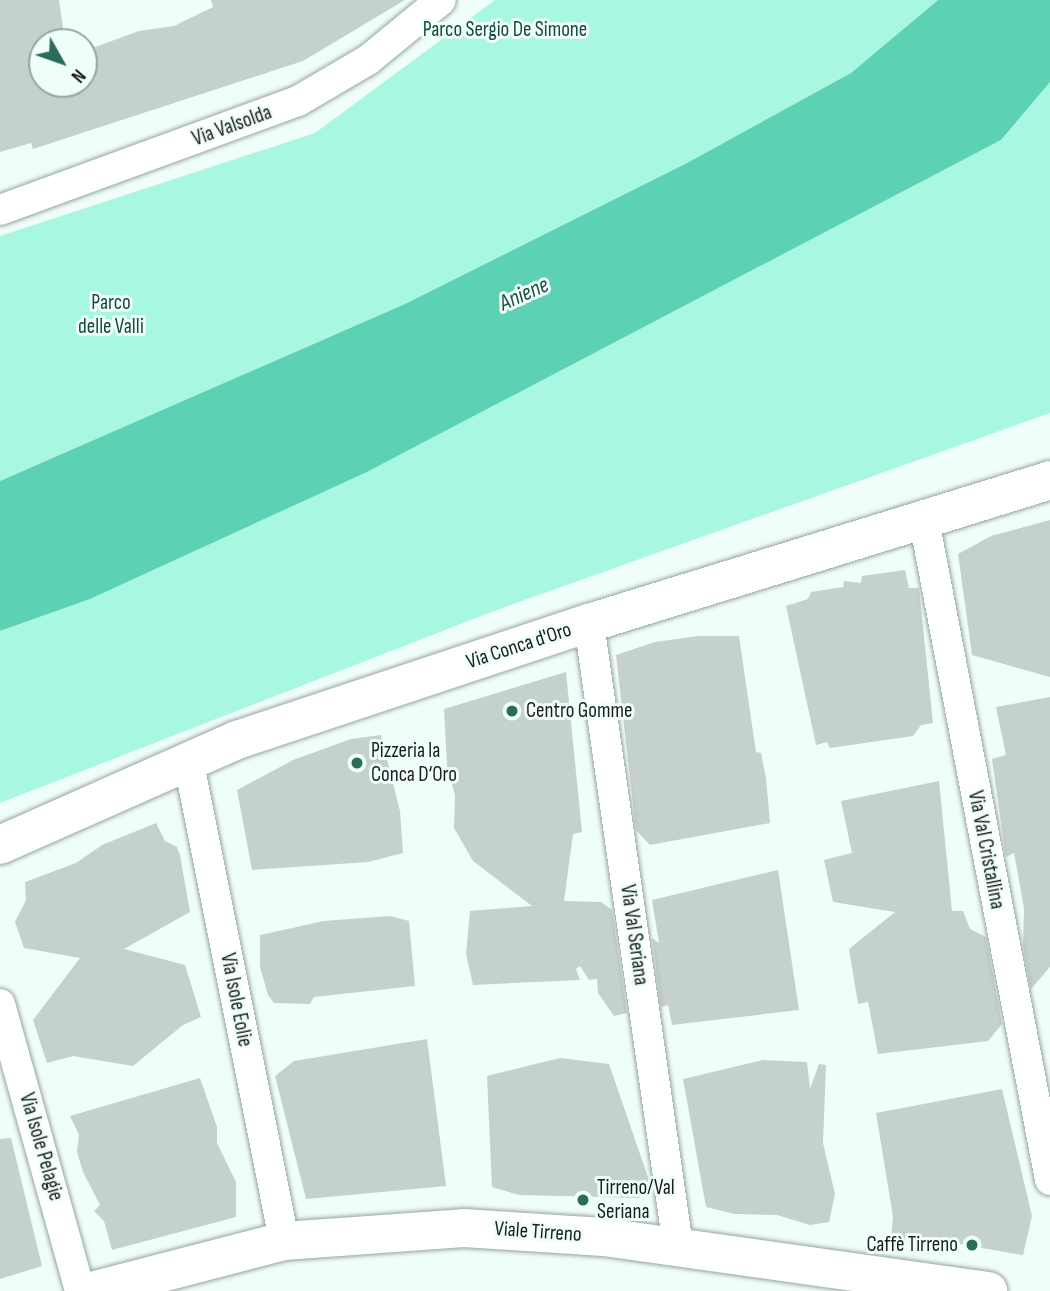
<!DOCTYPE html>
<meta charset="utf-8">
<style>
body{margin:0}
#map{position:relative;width:1050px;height:1291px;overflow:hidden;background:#f0fef9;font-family:"Sofia Sans Condensed",sans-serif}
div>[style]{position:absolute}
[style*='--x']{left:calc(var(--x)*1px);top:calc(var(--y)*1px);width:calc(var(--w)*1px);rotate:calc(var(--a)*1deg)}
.green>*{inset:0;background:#a8f7e0}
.water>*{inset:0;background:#5dd1b3}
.building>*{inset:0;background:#c4d1cd}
.roads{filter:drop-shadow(0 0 2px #97a4a0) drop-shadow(0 0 2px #97a4a0)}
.minor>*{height:30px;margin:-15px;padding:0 15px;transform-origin:15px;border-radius:15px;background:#fff}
.tertiary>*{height:38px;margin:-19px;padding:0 19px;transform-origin:19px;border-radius:19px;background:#fff}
.dots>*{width:19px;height:19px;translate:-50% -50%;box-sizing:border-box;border:4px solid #f0fef9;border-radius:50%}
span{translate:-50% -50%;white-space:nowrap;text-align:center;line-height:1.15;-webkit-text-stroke:6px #f0fef9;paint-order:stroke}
.park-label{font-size:21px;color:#17493d}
.street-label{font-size:21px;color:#1a1e1d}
.poi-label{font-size:21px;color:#1a1e1d}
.left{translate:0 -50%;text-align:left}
.right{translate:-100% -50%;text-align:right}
.water-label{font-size:23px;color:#1c4e41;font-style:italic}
.north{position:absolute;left:28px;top:28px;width:70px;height:70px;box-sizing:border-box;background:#f0fef9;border:2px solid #9aa4a1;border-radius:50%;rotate:130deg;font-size:19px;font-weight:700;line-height:28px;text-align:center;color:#1a1e1d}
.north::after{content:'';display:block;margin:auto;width:24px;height:32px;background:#2a6b5a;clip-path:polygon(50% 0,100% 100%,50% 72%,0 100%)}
</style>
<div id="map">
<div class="green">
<i style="clip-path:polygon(495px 0,938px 0,851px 73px,687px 163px,405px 304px,0 481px,0 236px,315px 133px)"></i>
<i style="clip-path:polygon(1050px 82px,1050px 413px,494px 611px,0 803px,0 631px,90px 599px,367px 472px,1001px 140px)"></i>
</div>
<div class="water">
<i style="clip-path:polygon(938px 0,1050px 0,1050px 82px,1001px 140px,367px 472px,90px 599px,0 631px,0 481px,405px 304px,687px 163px,851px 73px)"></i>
</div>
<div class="building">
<i style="clip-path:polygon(0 0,59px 0,65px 42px,42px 42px,42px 84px,84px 84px,84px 51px,139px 31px,174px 26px,213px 7px,211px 0,405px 0,303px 61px,33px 149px,31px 143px,0 152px)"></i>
<i style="clip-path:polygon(1050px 520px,1050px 677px,972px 655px,958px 554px,991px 536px)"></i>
<i style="clip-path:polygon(905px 570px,909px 588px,919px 588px,933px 723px,921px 725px,913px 736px,830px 748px,827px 742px,816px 745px,786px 606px,808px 599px,811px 592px,843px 587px,844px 581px,861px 583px,862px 576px)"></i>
<i style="clip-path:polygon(698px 636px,739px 636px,756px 752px,761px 753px,766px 778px,770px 823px,650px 845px,636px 830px,616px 655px,655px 642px)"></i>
<i style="clip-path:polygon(566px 672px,582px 832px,573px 834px,564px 901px,601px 902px,612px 910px,627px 1013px,614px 1016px,598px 993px,597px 979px,589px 980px,580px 966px,576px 969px,580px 980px,473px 985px,466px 954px,470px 911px,532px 906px,473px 861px,454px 828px,455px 795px,447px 766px,444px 709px)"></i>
<i style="clip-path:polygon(1050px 697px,1050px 967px,1031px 989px,1023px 946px,1024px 908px,1014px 853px,1006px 857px,992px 759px,1006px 755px,996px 707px)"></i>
<i style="clip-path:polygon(381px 735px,400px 811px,403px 853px,368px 862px,252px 870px,237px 790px,293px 760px,351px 739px)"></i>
<i style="clip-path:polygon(939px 781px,952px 911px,963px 911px,970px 929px,986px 937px,1002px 1024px,988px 1041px,878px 1054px,868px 1002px,858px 1004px,849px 949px,895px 912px,833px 902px,824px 860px,852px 853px,841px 801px)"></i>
<i style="clip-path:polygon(156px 823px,165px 841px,177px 847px,180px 855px,190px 912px,124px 949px,185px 965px,201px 1017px,183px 1025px,133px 1066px,73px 1056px,47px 1063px,33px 1020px,80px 958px,24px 948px,15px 922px,26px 900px,25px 882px,76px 863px,102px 845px)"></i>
<i style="clip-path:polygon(778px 870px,799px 1010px,672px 1025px,668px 1005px,661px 1007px,652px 938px,659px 943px,652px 900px)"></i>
<i style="clip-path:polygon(390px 916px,409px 921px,415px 986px,314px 997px,310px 1004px,274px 1003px,268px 995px,260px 967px,260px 935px,324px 921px)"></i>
<i style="clip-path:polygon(427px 1039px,446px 1186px,306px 1199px,275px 1076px,294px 1061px)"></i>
<i style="clip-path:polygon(560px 1058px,609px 1064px,650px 1183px,639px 1198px,519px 1195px,492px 1187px,487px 1076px)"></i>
<i style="clip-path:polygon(763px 1060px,807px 1062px,810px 1089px,819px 1064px,826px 1065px,823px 1143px,835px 1194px,829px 1222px,810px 1225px,777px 1215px,735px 1214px,706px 1207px,683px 1079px)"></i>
<i style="clip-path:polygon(200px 1078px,217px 1127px,217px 1143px,236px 1182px,236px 1217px,112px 1250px,104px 1221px,94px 1211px,100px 1205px,83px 1172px,77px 1152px,79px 1135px,70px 1116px)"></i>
<i style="clip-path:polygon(1002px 1089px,1032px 1216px,1023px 1255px,925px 1238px,916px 1242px,891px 1238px,893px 1217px,876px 1113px)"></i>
<i style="clip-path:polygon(11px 1138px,42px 1266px,0 1279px,0 1139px)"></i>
</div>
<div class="roads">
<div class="minor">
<i style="--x:0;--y:210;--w:317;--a:-20.1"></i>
<i style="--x:298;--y:101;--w:81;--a:-30.4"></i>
<i style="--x:368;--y:60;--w:94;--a:-39.4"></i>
<i style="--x:924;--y:520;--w:672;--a:79.19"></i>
<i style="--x:589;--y:623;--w:630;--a:81.88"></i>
<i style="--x:188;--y:759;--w:491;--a:78.7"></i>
<i style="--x:0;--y:1004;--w:298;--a:74.4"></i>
</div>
<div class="tertiary">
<i style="--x:0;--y:845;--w:259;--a:-23.9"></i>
<i style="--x:237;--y:740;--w:371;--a:-18.4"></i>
<i style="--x:589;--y:623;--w:483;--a:-17.2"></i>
<i style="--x:92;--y:1291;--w:198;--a:-14.6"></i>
<i style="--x:284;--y:1241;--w:180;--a:-4.1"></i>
<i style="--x:464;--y:1228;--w:140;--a:3.7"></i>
<i style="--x:604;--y:1237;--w:388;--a:8"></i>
</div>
</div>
<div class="dots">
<i style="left:512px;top:711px;background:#2a6b5a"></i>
<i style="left:357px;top:763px;background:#2a6b5a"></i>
<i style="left:583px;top:1200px;background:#2a6b5a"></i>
<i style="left:972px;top:1245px;background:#2a6b5a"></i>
</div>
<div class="park-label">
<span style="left:505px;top:30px">Parco Sergio De Simone</span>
<span style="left:111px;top:315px">Parco<br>delle Valli</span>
</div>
<div class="street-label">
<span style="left:232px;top:126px;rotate:-20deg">Via Valsolda</span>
<span style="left:519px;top:646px;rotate:-18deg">Via Conca d'Oro</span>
<span style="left:986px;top:850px;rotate:79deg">Via Val Cristallina</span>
<span style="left:634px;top:935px;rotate:82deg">Via Val Seriana</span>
<span style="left:236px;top:1000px;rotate:79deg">Via Isole Eolie</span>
<span style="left:41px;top:1147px;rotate:74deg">Via Isole Pelagie</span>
<span style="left:538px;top:1232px;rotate:4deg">Viale Tirreno</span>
</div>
<div class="poi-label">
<span class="left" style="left:526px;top:711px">Centro Gomme</span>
<span class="left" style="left:371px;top:763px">Pizzeria la<br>Conca D‘Oro</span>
<span class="left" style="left:597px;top:1200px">Tirreno/Val<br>Seriana</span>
<span class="right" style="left:958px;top:1245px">Caffè Tirreno</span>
</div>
<div class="water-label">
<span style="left:524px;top:294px;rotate:-24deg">Aniene</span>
</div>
<div class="north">N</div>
</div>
